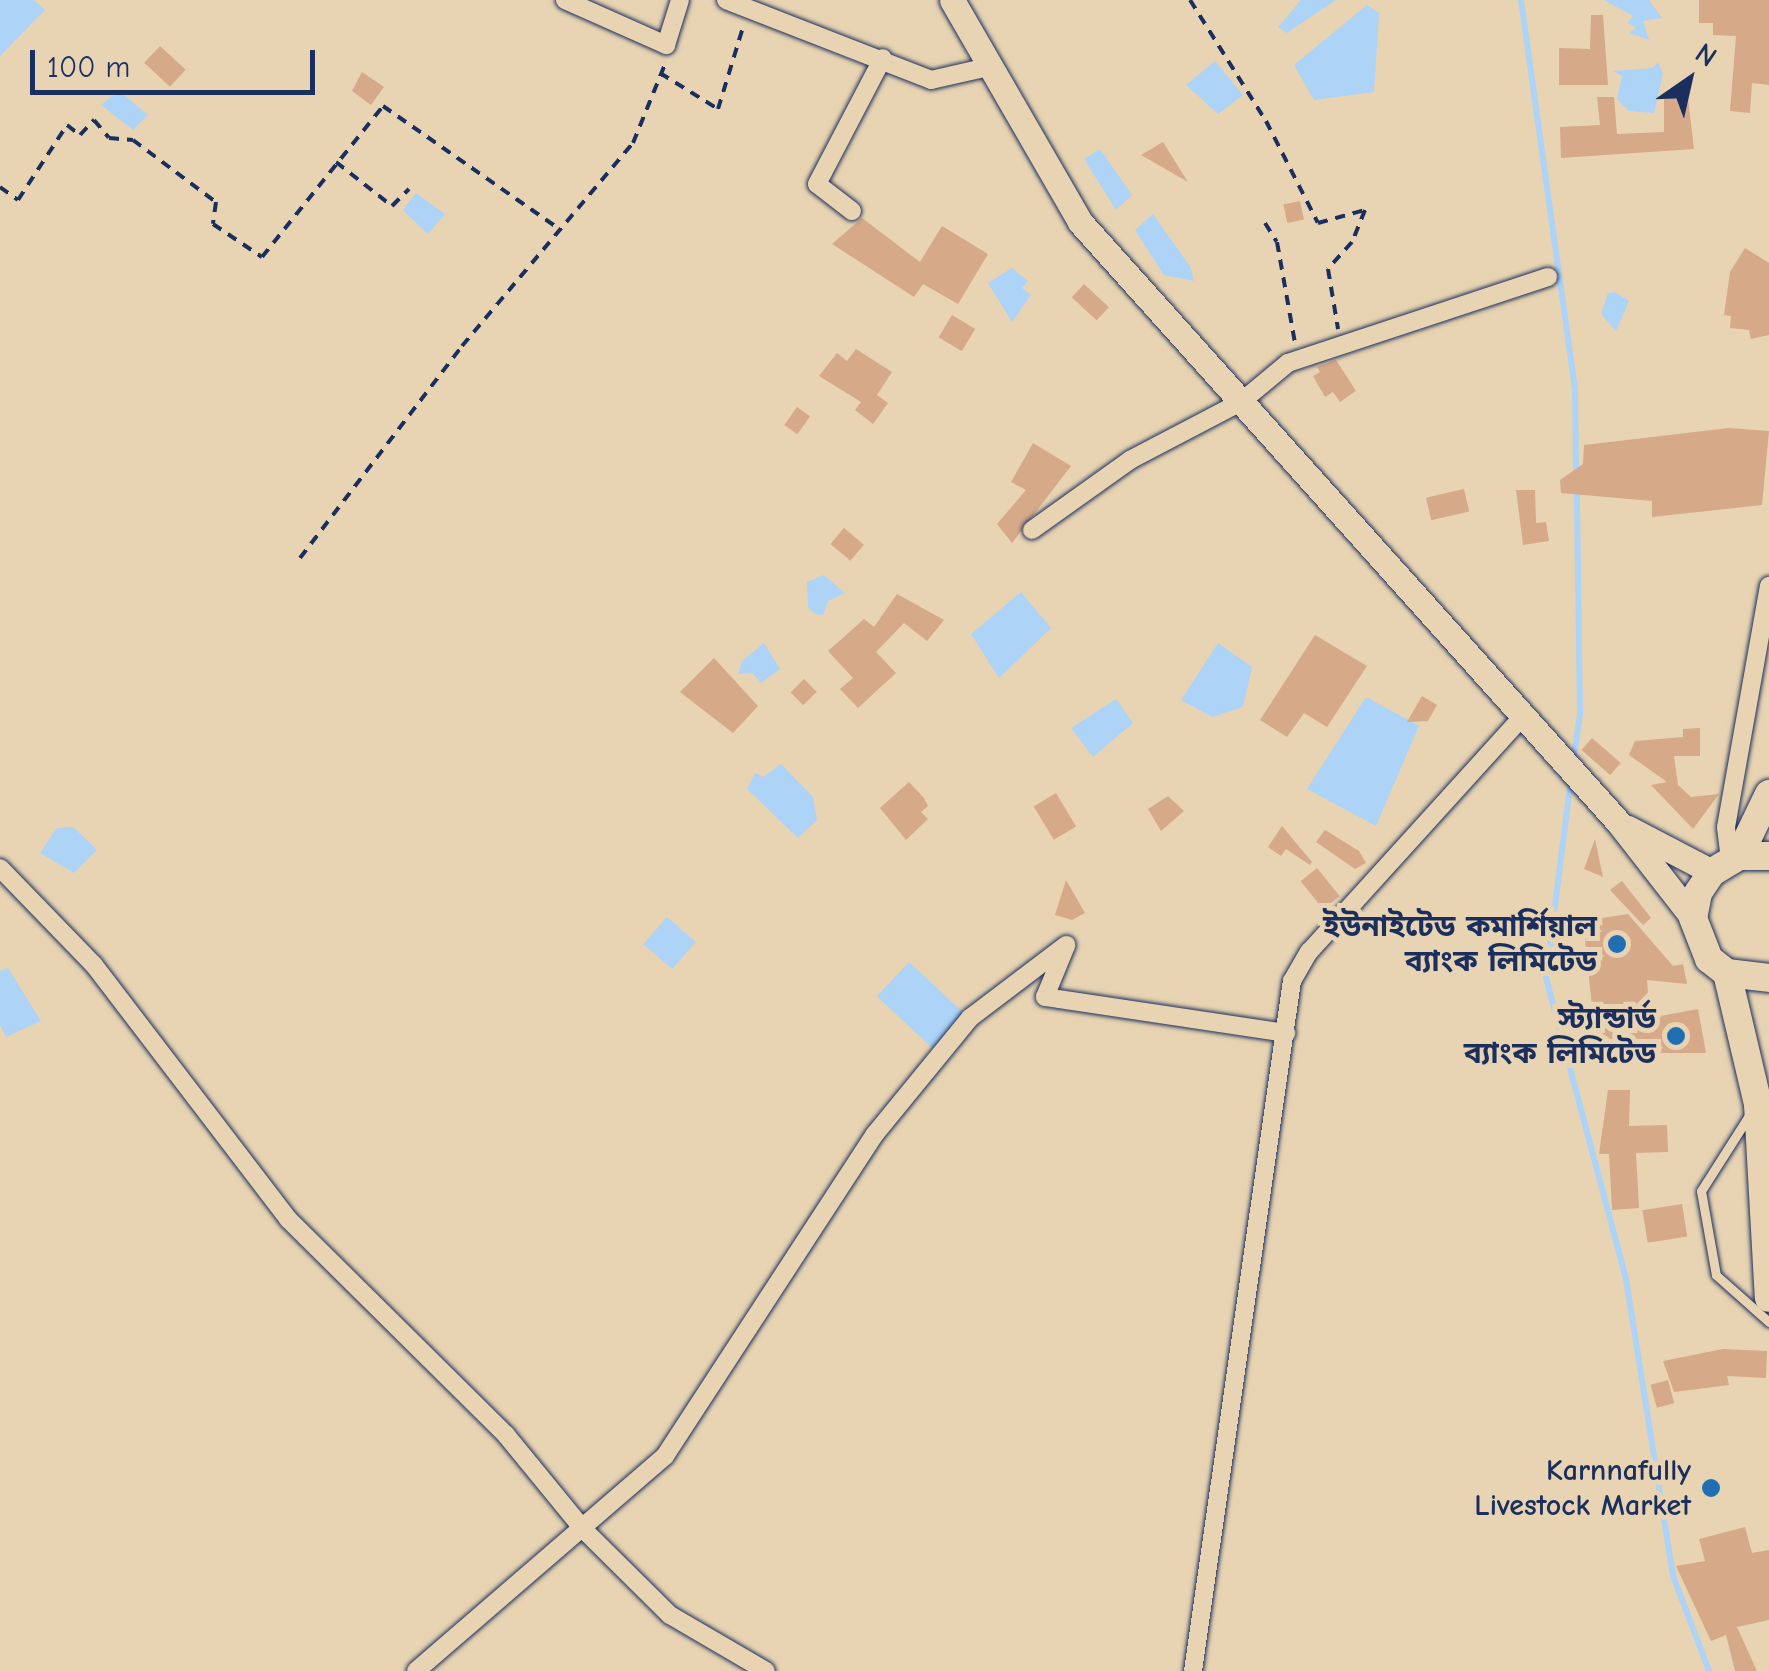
<!DOCTYPE html>
<meta charset="utf-8">
<style>
body{margin:0}
#map{position:relative;width:1769px;height:1671px;overflow:hidden;background:#e8d4b2;font-family:"Comic Neue","Noto Sans Bengali",sans-serif}
div>[style]{position:absolute}
[style*='--x']{left:calc(var(--x)*1px);top:calc(var(--y)*1px);width:calc(var(--w)*1px);rotate:calc(var(--a)*1deg)}
.water>*{inset:0;background:#add3f7;transform-origin:0 0}
.stream>*{height:6px;margin:-3px;padding:0 3px;transform-origin:3px;border-radius:3px;background:#add3f7}
.building>*{inset:0;background:#d6a988;transform-origin:0 0}
.path>*{height:4px;margin-top:-2px;transform-origin:0;background:repeating-linear-gradient(90deg,#1b2f5e 0 10px,transparent 0 18px)}
.roads{filter:drop-shadow(0 0 2px #1b2f5e) drop-shadow(0 0 2px #1b2f5e)}
.service>*{height:9px;margin:-4.5px;padding:0 4.5px;transform-origin:4.5px;border-radius:4.5px;background:#e8d4b2}
.minor>*{height:18px;margin:-9px;padding:0 9px;transform-origin:9px;border-radius:9px;background:#e8d4b2}
.secondary>*{height:25px;margin:-12.5px;padding:0 12.5px;transform-origin:12.5px;border-radius:12.5px;background:#e8d4b2}
.trunk>*{height:28px;margin:-14px;padding:0 14px;transform-origin:14px;border-radius:14px;background:#e8d4b2}
.dots>*{width:28px;height:28px;translate:-50% -50%;box-sizing:border-box;border:5px solid #e8d4b2;border-radius:50%}
span{translate:-50% -50%;white-space:nowrap;text-align:center;line-height:1.15;-webkit-text-stroke:10px #e8d4b2;paint-order:stroke}
.poi-label{font-size:30px;color:#1b2f5e;font-weight:700}
.right{translate:-100% -50%;text-align:right}
.north{position:absolute;left:1639px;top:30px;width:100px;height:100px;-webkit-text-stroke:8px #e8d4b2;paint-order:stroke;rotate:34deg;font-size:28px;font-weight:700;line-height:40px;text-align:center;color:#1b2f5e}
.north::after{content:'';display:block;margin:auto;width:35px;height:45px;background:#1b2f5e;clip-path:polygon(50% 0,100% 100%,50% 72%,0 100%)}
.scale{position:absolute;left:30px;top:50px;width:285px;height:45px;box-sizing:border-box;border:5px solid #1b2f5e;border-top:0;padding-left:12px;font-size:30px;line-height:35px;white-space:nowrap;color:#1b2f5e;-webkit-text-stroke:8px #e8d4b2;paint-order:stroke}
</style>
<div id="map">
<div class="water">
<i style="clip-path:polygon(0 0,34px 0,45px 10px,0 56px)"></i>
<i style="clip-path:polygon(1301px 0,1336px 0,1287px 33px,1278px 27px)"></i>
<i style="clip-path:polygon(1604px 0,1649px 0,1662px 18px,1643px 21px,1649px 40px,1629px 33px,1636px 28px,1628px 23px,1633px 16px)"></i>
<i style="clip-path:polygon(1367px 5px,1379px 13px,1374px 92px,1314px 100px,1294px 65px)"></i>
<i style="clip-path:polygon(1215px 61px,1243px 95px,1218px 114px,1186px 85px)"></i>
<i style="clip-path:polygon(1658px 62px,1663px 74px,1654px 113px,1629px 111px,1617px 99px,1622px 76px,1613px 71px,1653px 68px)"></i>
<i style="clip-path:polygon(119px 91px,148px 115px,133px 130px,101px 105px)"></i>
<i style="clip-path:polygon(1100px 149px,1132px 195px,1116px 210px,1084px 159px)"></i>
<i style="clip-path:polygon(416px 193px,445px 214px,428px 234px,403px 210px)"></i>
<i style="clip-path:polygon(1153px 214px,1191px 268px,1194px 281px,1164px 275px,1135px 230px)"></i>
<i style="clip-path:polygon(1012px 268px,1028px 281px,1022px 288px,1031px 295px,1012px 322px,988px 283px)"></i>
<i style="clip-path:polygon(1615px 292px,1629px 301px,1616px 331px,1601px 314px,1608px 293px)"></i>
<i style="clip-path:polygon(824px 575px,845px 593px,828px 601px,823px 615px,815px 614px,808px 607px,807px 582px)"></i>
<i style="clip-path:polygon(1021px 592px,1051px 628px,999px 678px,971px 634px)"></i>
<i style="clip-path:polygon(764px 643px,780px 669px,761px 683px,752px 673px,738px 674px,742px 661px)"></i>
<i style="clip-path:polygon(1218px 643px,1252px 667px,1243px 707px,1212px 717px,1181px 700px)"></i>
<i style="clip-path:polygon(1366px 697px,1419px 726px,1376px 826px,1307px 789px)"></i>
<i style="clip-path:polygon(1116px 699px,1133px 723px,1093px 757px,1071px 728px)"></i>
<i style="clip-path:polygon(781px 764px,813px 797px,817px 820px,798px 838px,747px 789px,755px 773px,763px 777px)"></i>
<i style="clip-path:polygon(73px 827px,97px 850px,74px 873px,40px 853px,57px 828px)"></i>
<i style="left:667px;top:917px;width:38px;height:36px;rotate:41deg"></i>
<i style="left:909px;top:962px;width:76px;height:47px;rotate:43deg"></i>
<i style="clip-path:polygon(8px 968px,41px 1021px,6px 1037px,0 1025px,0 971px)"></i>
</div>
<div class="stream">
<i style="--x:1521;--y:0;--w:393;--a:82.1"></i>
<i style="--x:1575;--y:389;--w:88;--a:89.3"></i>
<i style="--x:1573;--y:762;--w:49;--a:-81.7"></i>
<i style="--x:1580;--y:714;--w:224;--a:-90.8"></i>
<i style="--x:1571;--y:779;--w:201;--a:97.2"></i>
<i style="--x:1546;--y:978;--w:311;--a:75.1"></i>
<i style="--x:1626;--y:1279;--w:301;--a:81"></i>
<i style="--x:1673;--y:1576;--w:102;--a:69.2"></i>
</div>
<div class="building">
<i style="clip-path:polygon(1699px 0,1769px 0,1769px 85px,1752px 83px,1750px 113px,1730px 111px,1736px 36px,1713px 35px,1713px 23px,1699px 23px)"></i>
<i style="clip-path:polygon(1591px 15px,1603px 15px,1608px 85px,1559px 85px,1559px 48px,1590px 49px)"></i>
<i style="left:160px;top:46px;width:35px;height:23px;rotate:43deg"></i>
<i style="clip-path:polygon(362px 72px,384px 87px,371px 105px,352px 91px)"></i>
<i style="clip-path:polygon(1597px 97px,1614px 97px,1617px 134px,1664px 132px,1664px 99px,1688px 98px,1694px 149px,1561px 158px,1560px 127px,1600px 125px)"></i>
<i style="clip-path:polygon(1163px 142px,1188px 182px,1141px 155px)"></i>
<i style="left:1300px;top:201px;width:19px;height:17px;rotate:78deg"></i>
<i style="clip-path:polygon(862px 218px,920px 262px,942px 226px,988px 254px,958px 304px,923px 284px,914px 297px,832px 244px)"></i>
<i style="clip-path:polygon(1745px 248px,1769px 263px,1769px 335px,1751px 339px,1749px 330px,1730px 328px,1731px 316px,1724px 315px,1730px 272px)"></i>
<i style="left:1084px;top:284px;width:34px;height:18px;rotate:43deg"></i>
<i style="left:952px;top:315px;width:27px;height:26px;rotate:31deg"></i>
<i style="clip-path:polygon(856px 349px,892px 372px,877px 395px,888px 403px,873px 424px,855px 410px,861px 402px,819px 376px,837px 353px,847px 361px)"></i>
<i style="clip-path:polygon(1336px 360px,1356px 391px,1340px 402px,1333px 392px,1325px 397px,1313px 376px,1320px 372px,1317px 367px)"></i>
<i style="left:797px;top:407px;width:16px;height:22px;rotate:35deg"></i>
<i style="clip-path:polygon(1729px 428px,1769px 431px,1762px 505px,1652px 517px,1652px 501px,1561px 493px,1560px 480px,1583px 464px,1584px 445px)"></i>
<i style="clip-path:polygon(1033px 443px,1071px 466px,1012px 543px,997px 524px,1026px 490px,1011px 482px)"></i>
<i style="left:1464px;top:489px;width:23px;height:39px;rotate:77deg"></i>
<i style="clip-path:polygon(1516px 490px,1535px 490px,1536px 523px,1546px 522px,1549px 541px,1523px 545px)"></i>
<i style="left:844px;top:528px;width:26px;height:21px;rotate:40deg"></i>
<i style="clip-path:polygon(897px 594px,944px 620px,927px 641px,904px 623px,876px 652px,896px 673px,858px 708px,840px 689px,853px 678px,828px 651px,864px 619px,874px 627px)"></i>
<i style="clip-path:polygon(1315px 635px,1367px 666px,1327px 727px,1304px 713px,1287px 737px,1260px 720px)"></i>
<i style="clip-path:polygon(714px 658px,758px 706px,733px 733px,680px 692px)"></i>
<i style="left:804px;top:679px;width:18px;height:19px;rotate:45deg"></i>
<i style="clip-path:polygon(1422px 696px,1437px 705px,1428px 721px,1407px 722px)"></i>
<i style="clip-path:polygon(1700px 728px,1700px 756px,1674px 756px,1678px 785px,1691px 797px,1719px 794px,1693px 829px,1651px 785px,1667px 782px,1629px 755px,1635px 741px,1683px 737px,1683px 729px)"></i>
<i style="left:1592px;top:738px;width:38px;height:16px;rotate:41deg"></i>
<i style="clip-path:polygon(909px 782px,924px 798px,928px 806px,921px 812px,928px 819px,906px 840px,880px 808px)"></i>
<i style="left:1056px;top:793px;width:39px;height:26px;rotate:59deg"></i>
<i style="clip-path:polygon(1168px 796px,1184px 811px,1161px 831px,1148px 809px)"></i>
<i style="clip-path:polygon(1282px 826px,1312px 862px,1310px 865px,1286px 849px,1281px 856px,1268px 847px)"></i>
<i style="clip-path:polygon(1325px 830px,1359px 851px,1366px 863px,1355px 869px,1316px 842px)"></i>
<i style="clip-path:polygon(1595px 839px,1603px 877px,1584px 869px)"></i>
<i style="left:1317px;top:868px;width:36px;height:21px;rotate:51deg"></i>
<i style="clip-path:polygon(1066px 880px,1085px 913px,1072px 920px,1055px 915px)"></i>
<i style="clip-path:polygon(1622px 881px,1651px 918px,1643px 925px,1610px 890px)"></i>
<i style="clip-path:polygon(1628px 914px,1673px 966px,1683px 964px,1687px 984px,1647px 980px,1650px 1018px,1698px 1009px,1706px 1053px,1649px 1053px,1598px 1063px,1583px 921px)"></i>
<i style="clip-path:polygon(1608px 1090px,1630px 1090px,1629px 1126px,1667px 1125px,1668px 1152px,1636px 1153px,1639px 1208px,1612px 1210px,1609px 1154px,1599px 1154px)"></i>
<i style="left:1682px;top:1204px;width:33px;height:40px;rotate:81deg"></i>
<i style="clip-path:polygon(1723px 1349px,1767px 1351px,1766px 1378px,1727px 1376px,1729px 1385px,1674px 1392px,1663px 1361px)"></i>
<i style="left:1668px;top:1380px;width:24px;height:18px;rotate:75deg"></i>
<i style="clip-path:polygon(1745px 1527px,1752px 1553px,1769px 1550px,1769px 1620px,1737px 1627px,1757px 1671px,1735px 1671px,1726px 1635px,1711px 1641px,1676px 1566px,1705px 1561px,1699px 1539px)"></i>
</div>
<div class="path">
<i style="--x:1190;--y:0;--w:143;--a:57.9"></i>
<i style="--x:1266;--y:121;--w:114;--a:63"></i>
<i style="--x:1318;--y:223;--w:49;--a:-15.5"></i>
<i style="--x:1365;--y:210;--w:35;--a:112"></i>
<i style="--x:1352;--y:242;--w:36;--a:132"></i>
<i style="--x:1328;--y:269;--w:61;--a:80.5"></i>
<i style="--x:660;--y:73;--w:68;--a:31.8"></i>
<i style="--x:718;--y:109;--w:86;--a:-73"></i>
<i style="--x:336;--y:162;--w:71;--a:38.2"></i>
<i style="--x:392;--y:206;--w:24;--a:-45"></i>
<i style="--x:0;--y:187;--w:22;--a:36"></i>
<i style="--x:18;--y:200;--w:90;--a:-56.8"></i>
<i style="--x:67;--y:125;--w:16;--a:38"></i>
<i style="--x:80;--y:135;--w:21;--a:-47"></i>
<i style="--x:94;--y:120;--w:23;--a:50"></i>
<i style="--x:109;--y:138;--w:24;--a:5"></i>
<i style="--x:133;--y:140;--w:104;--a:36.8"></i>
<i style="--x:216;--y:202;--w:22;--a:98"></i>
<i style="--x:213;--y:224;--w:59;--a:34"></i>
<i style="--x:262;--y:257;--w:193;--a:-51.3"></i>
<i style="--x:383;--y:106;--w:215;--a:34.9"></i>
<i style="--x:1265;--y:223;--w:22;--a:58"></i>
<i style="--x:1277;--y:242;--w:103;--a:79.9"></i>
<i style="--x:300;--y:558;--w:267;--a:-52.6"></i>
<i style="--x:462;--y:346;--w:265;--a:-49.9"></i>
<i style="--x:633;--y:143;--w:85;--a:-67.9"></i>
</div>
<div class="roads">
<div class="service">
<i style="--x:1750;--y:1114;--w:91;--a:122.5"></i>
<i style="--x:1701;--y:1191;--w:85;--a:79.9"></i>
<i style="--x:1716;--y:1275;--w:71;--a:41.6"></i>
</div>
<div class="minor">
<i style="--x:565;--y:0;--w:111;--a:24"></i>
<i style="--x:666;--y:45;--w:47;--a:-72.7"></i>
<i style="--x:726;--y:0;--w:220;--a:21.3"></i>
<i style="--x:931;--y:80;--w:58;--a:-12.8"></i>
<i style="--x:852;--y:211;--w:44;--a:-142.4"></i>
<i style="--x:817;--y:184;--w:142;--a:-62.4"></i>
<i style="--x:1032;--y:530;--w:120;--a:-35.5"></i>
<i style="--x:1130;--y:460;--w:125;--a:-27.6"></i>
<i style="--x:1241;--y:402;--w:61;--a:-39.7"></i>
<i style="--x:1288;--y:363;--w:274;--a:-18.3"></i>
<i style="--x:1730;--y:860;--w:33;--a:-97"></i>
<i style="--x:1726;--y:827;--w:245;--a:-79.9"></i>
<i style="--x:0;--y:868;--w:135;--a:45.9"></i>
<i style="--x:94;--y:965;--w:320;--a:52.6"></i>
<i style="--x:288;--y:1219;--w:307;--a:44.7"></i>
<i style="--x:506;--y:1435;--w:120;--a:50.7"></i>
<i style="--x:582;--y:1528;--w:124;--a:44.7"></i>
<i style="--x:670;--y:1615;--w:111;--a:30.3"></i>
<i style="--x:1066;--y:946;--w:55;--a:112.4"></i>
<i style="--x:1045;--y:997;--w:244;--a:8.5"></i>
<i style="--x:416;--y:1671;--w:329;--a:-40.8"></i>
<i style="--x:665;--y:1456;--w:384;--a:-56.9"></i>
<i style="--x:875;--y:1134;--w:150;--a:-50.7"></i>
<i style="--x:970;--y:1018;--w:121;--a:-37.2"></i>
<i style="--x:1193;--y:1671;--w:697;--a:-81.84"></i>
<i style="--x:1292;--y:981;--w:34;--a:-60"></i>
<i style="--x:1309;--y:952;--w:319;--a:-47.8"></i>
</div>
<div class="secondary">
<i style="--x:952;--y:0;--w:256;--a:60"></i>
<i style="--x:1080;--y:222;--w:807;--a:48.11"></i>
<i style="--x:1619;--y:823;--w:120;--a:52.1"></i>
<i style="--x:1628;--y:828;--w:95;--a:27.6"></i>
</div>
<div class="trunk">
<i style="--x:1739;--y:856;--w:69;--a:-64.2"></i>
<i style="--x:1769;--y:856;--w:30;--a:180"></i>
<i style="--x:1739;--y:856;--w:31;--a:149"></i>
<i style="--x:1712;--y:872;--w:25;--a:124"></i>
<i style="--x:1698;--y:893;--w:25;--a:101"></i>
<i style="--x:1693;--y:918;--w:44;--a:68.7"></i>
<i style="--x:1709;--y:959;--w:23;--a:38"></i>
<i style="--x:1727;--y:973;--w:42;--a:6.8"></i>
<i style="--x:1727;--y:973;--w:135;--a:76.7"></i>
<i style="--x:1758;--y:1104;--w:194;--a:86.8"></i>
</div>
</div>
<div class="dots">
<i style="left:1617px;top:944px;background:#1f6fb2"></i>
<i style="left:1676px;top:1036px;background:#1f6fb2"></i>
<i style="left:1711px;top:1488px;background:#1f6fb2"></i>
</div>
<div class="poi-label">
<span class="right" style="left:1597px;top:944px">ইউনাইটেড কমার্শিয়াল<br>ব্যাংক লিমিটেড</span>
<span class="right" style="left:1656px;top:1036px">স্ট্যান্ডার্ড<br>ব্যাংক লিমিটেড</span>
<span class="right" style="left:1691px;top:1488px">Karnnafully<br>Livestock Market</span>
</div>
<div class="north">N</div>
<div class="scale">100 m</div>
</div>
